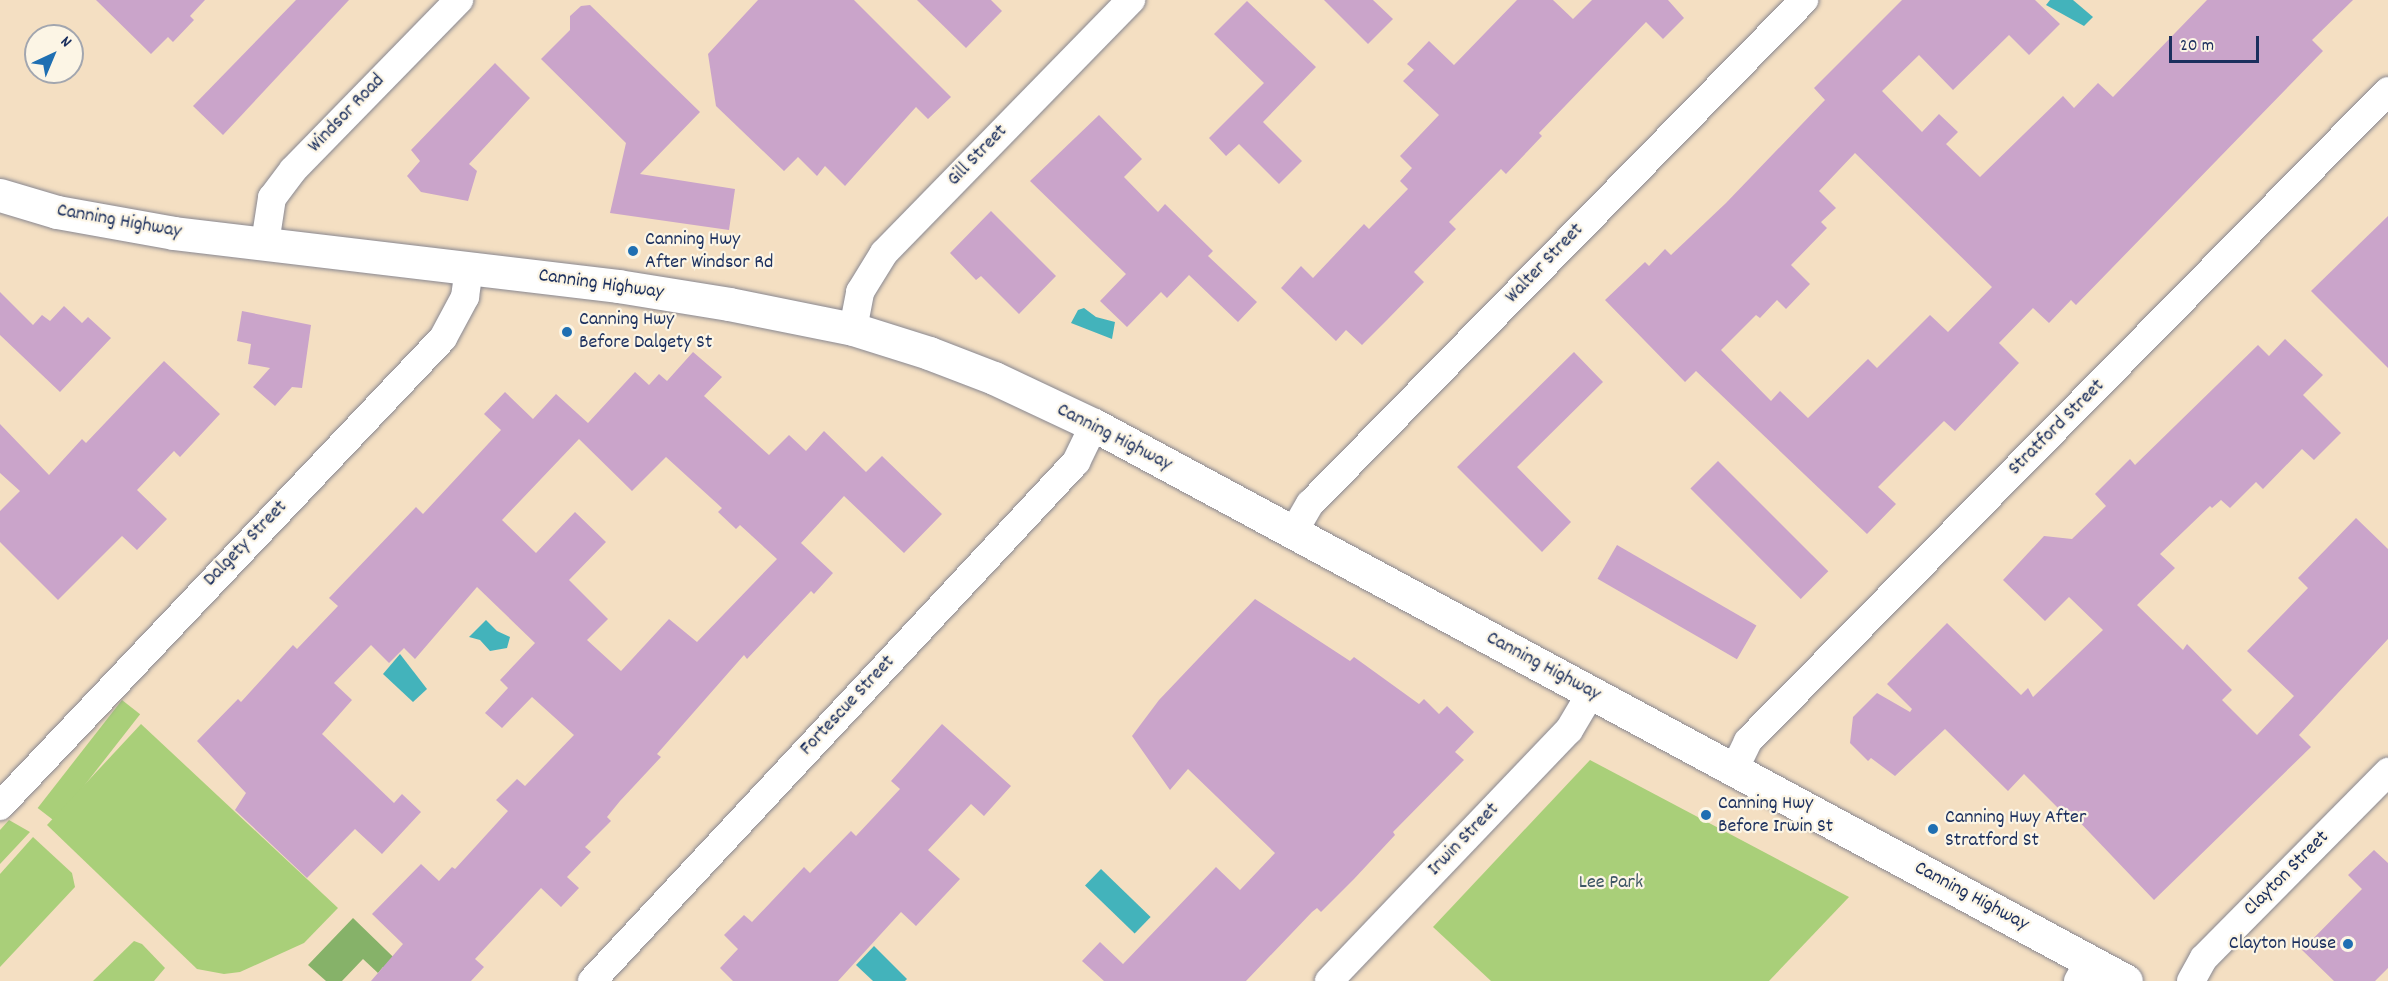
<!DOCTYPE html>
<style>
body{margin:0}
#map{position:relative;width:2388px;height:981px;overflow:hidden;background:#f4dfc2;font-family:Dekko,sans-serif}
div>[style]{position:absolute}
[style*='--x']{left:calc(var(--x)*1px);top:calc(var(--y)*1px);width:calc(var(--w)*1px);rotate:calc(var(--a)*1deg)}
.green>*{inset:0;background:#a9cf79;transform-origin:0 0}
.forest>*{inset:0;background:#86b269}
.water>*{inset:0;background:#43b3bb;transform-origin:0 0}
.building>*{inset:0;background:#caa4ca;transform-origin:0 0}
.roads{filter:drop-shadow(0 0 2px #888790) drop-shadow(0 0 2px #888790)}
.street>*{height:28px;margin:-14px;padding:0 14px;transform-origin:14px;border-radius:14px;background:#fff}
.highway>*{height:33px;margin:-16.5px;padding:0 16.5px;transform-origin:16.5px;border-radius:16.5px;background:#fff}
.dots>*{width:16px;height:16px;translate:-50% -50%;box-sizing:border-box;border:3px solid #fcf5e5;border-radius:50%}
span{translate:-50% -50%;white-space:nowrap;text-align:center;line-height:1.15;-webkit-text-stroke:4.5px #fcf5e5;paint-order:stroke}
.street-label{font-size:20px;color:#1b2f5e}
.poi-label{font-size:20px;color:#1b2f5e}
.left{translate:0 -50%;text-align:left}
.right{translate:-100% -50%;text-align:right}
.park-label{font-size:20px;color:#3e5765}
.north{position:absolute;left:24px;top:24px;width:60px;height:60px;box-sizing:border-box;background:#fcf5e5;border:2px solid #a2a6af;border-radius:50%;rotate:44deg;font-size:16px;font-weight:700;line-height:24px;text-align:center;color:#1b2f5e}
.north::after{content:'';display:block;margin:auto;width:21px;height:27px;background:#1f6fb2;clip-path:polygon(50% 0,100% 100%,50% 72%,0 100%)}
.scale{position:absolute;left:2169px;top:36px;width:90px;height:27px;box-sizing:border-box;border:3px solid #1b2f5e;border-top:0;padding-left:8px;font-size:18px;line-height:21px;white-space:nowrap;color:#1b2f5e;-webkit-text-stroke:4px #fcf5e5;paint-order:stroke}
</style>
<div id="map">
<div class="green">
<i style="left:122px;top:700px;width:23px;height:137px;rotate:38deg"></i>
<i style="clip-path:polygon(141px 724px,338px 908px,304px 943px,240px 972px,224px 974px,197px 969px,47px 825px)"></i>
<i style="clip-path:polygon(1590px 760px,1849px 897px,1769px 981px,1491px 981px,1433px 927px)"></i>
<i style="clip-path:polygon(9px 820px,30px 832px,0 864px,0 830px)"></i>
<i style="clip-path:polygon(33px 837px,72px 873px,75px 887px,0 967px,0 874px)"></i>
<i style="clip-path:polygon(134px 941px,142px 944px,165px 968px,154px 981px,93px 981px)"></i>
</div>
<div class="forest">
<i style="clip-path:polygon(353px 918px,418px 981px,383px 967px,378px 973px,363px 959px,342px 981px,326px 981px,308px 965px)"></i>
</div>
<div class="water">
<i style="clip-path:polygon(2050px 0,2073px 0,2093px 17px,2084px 26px,2046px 5px)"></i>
<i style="clip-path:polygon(1084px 308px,1096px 317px,1115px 322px,1112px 339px,1071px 323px,1078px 310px)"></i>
<i style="clip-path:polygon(486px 620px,497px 631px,510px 637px,507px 648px,490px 651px,480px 640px,469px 637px)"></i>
<i style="clip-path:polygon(400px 654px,427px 689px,413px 702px,383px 674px)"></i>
<i style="left:1101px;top:869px;width:69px;height:23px;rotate:44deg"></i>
<i style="clip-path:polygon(874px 946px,907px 979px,905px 981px,873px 981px,856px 965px)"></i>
</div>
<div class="building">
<i style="clip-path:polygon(96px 0,205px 0,190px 16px,194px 20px,173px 42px,168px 37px,151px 54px)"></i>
<i style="clip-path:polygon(296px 0,349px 0,223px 135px,193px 106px)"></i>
<i style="clip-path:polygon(758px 0,854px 0,951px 97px,928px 119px,916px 107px,845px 186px,825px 166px,817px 176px,798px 157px,784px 171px,716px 106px,708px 54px)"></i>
<i style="clip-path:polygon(917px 0,991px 0,1002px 11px,966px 48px)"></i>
<i style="clip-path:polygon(1324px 0,1373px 0,1393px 19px,1368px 44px)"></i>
<i style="clip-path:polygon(1517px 0,1553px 0,1573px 19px,1592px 0,1668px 0,1684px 18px,1663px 39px,1646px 22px,1539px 133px,1542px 136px,1506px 174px,1501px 169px,1449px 222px,1456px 229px,1414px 272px,1424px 282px,1387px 320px,1362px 345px,1346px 330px,1336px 341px,1281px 288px,1301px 266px,1313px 278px,1364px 224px,1369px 229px,1408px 189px,1400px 181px,1412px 168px,1400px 156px,1439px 115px,1403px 81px,1414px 70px,1407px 64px,1429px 41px,1454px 65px)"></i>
<i style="clip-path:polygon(evenodd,1902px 0,2035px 0,2060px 24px,2029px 55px,2009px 35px,1953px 90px,1919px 55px,1882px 91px,1922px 132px,1939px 114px,1958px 132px,1946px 144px,1980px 177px,2063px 96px,2074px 108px,2098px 83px,2113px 97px,2207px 0,2353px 0,2312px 40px,2323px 51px,2076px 305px,2071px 300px,2049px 323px,2033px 308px,1999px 343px,2019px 363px,1955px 431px,1944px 421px,1878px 487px,1896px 504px,1867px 534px,1696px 371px,1685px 382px,1605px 300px,1645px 262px,1649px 266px,1665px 249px,1671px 255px,1726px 203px,1825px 100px,1814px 88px,1902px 0,1855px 153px,1992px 287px,1948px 332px,1930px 315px,1877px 368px,1868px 359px,1808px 418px,1780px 391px,1771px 401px,1721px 350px,1756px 315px,1760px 318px,1777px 300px,1786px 309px,1810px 284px,1791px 265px,1827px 228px,1821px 222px,1836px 208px,1819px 191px,1855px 153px)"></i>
<i style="clip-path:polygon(1247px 1px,1316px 67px,1263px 122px,1302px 161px,1279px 184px,1239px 144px,1226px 156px,1209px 138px,1264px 83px,1214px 34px)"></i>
<i style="clip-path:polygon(590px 5px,700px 112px,640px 174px,735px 189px,729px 230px,610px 213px,626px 143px,541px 59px,570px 30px,570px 16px,581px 6px)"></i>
<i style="clip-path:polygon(495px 63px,530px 98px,469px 164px,477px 171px,468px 201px,421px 192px,407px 176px,420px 161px,411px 150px)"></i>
<i style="clip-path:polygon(1099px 115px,1142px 159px,1124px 177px,1158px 212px,1165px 204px,1213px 251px,1208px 256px,1257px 302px,1238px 322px,1189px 275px,1167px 298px,1161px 292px,1127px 327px,1100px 301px,1126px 274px,1030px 181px)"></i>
<i style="clip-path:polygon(991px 211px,1056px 276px,1019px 314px,981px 276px,976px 280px,950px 253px)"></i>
<i style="clip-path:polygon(2388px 216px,2388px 368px,2311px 291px)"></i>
<i style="clip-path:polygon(0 292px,33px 325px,42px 315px,50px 321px,64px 306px,82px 323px,88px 317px,111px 338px,60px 392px,0 335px)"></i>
<i style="clip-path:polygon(242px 311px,311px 325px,302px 388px,292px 387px,275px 406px,253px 387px,270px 368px,248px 364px,251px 344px,237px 341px)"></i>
<i style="clip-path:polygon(2285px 339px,2323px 375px,2303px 395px,2341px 433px,2314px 460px,2302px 449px,2263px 489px,2256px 482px,2230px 508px,2221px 500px,2212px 508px,2210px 506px,2160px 554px,2175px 568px,2137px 605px,2183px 650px,2187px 644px,2232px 690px,2222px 700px,2257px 735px,2294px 696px,2247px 651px,2308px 588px,2298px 578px,2356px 518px,2388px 549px,2388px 639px,2299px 735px,2311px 747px,2154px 900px,2070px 812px,2066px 816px,2024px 774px,2008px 791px,1945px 729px,1895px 776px,1871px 758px,1868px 761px,1850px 743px,1853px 717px,1877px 693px,1910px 712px,1912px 709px,1887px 684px,1947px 623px,2021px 695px,2028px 688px,2033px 697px,2103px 630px,2069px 597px,2045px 621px,2003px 580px,2044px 536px,2072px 539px,2106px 506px,2095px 494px,2130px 459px,2135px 465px,2258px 345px,2269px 356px)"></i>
<i style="clip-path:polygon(evenodd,693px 352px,722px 377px,704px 396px,769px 455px,789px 435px,806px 451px,824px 431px,866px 472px,882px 456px,942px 514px,904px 553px,844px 496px,801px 543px,833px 573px,814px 594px,811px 591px,747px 659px,744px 655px,657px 754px,661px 757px,620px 801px,607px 817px,611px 821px,585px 847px,591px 852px,567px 877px,579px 888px,561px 907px,541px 888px,475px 959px,484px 967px,471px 981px,371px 981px,403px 944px,372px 914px,421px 864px,439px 881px,452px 867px,455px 869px,508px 811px,496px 800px,517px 779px,525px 786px,574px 735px,532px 697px,502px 728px,485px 713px,508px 688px,500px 680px,535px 643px,477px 587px,415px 659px,404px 648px,389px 663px,371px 645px,334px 683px,352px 700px,322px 734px,394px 803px,402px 794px,421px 812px,382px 854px,355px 829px,307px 878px,235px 810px,246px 793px,197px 741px,238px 699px,241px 702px,293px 645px,297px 649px,338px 606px,329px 598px,416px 507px,423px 514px,501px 430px,484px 414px,505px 392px,533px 419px,556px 394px,588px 423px,635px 372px,649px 385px,659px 374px,667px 381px,693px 352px,579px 439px,632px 491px,666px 457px,722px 508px,718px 512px,736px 529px,740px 525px,777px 559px,697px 642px,669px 619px,621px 671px,587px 640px,608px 619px,569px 580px,606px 542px,575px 512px,536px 553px,502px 520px,579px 439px)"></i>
<i style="clip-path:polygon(1574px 352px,1603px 382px,1517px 467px,1571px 522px,1542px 552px,1457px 467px)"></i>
<i style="clip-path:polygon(164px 361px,220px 414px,180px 457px,174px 451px,137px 490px,167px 519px,137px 550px,122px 536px,58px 600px,0 542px,0 511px,20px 491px,0 473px,0 424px,49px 475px,82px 439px,86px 443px)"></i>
<i style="left:1718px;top:461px;width:156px;height:39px;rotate:45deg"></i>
<i style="left:1617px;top:545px;width:161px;height:39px;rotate:30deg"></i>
<i style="clip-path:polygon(1255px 599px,1350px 661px,1354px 657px,1419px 704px,1424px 699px,1439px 714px,1447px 706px,1474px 732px,1455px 752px,1464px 760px,1393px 832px,1395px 835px,1354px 879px,1321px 912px,1317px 908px,1312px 912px,1246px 981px,1104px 981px,1082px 961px,1100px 942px,1123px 964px,1216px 867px,1240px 890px,1275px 853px,1188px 769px,1170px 790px,1132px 736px,1159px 700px)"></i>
<i style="clip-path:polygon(942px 724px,1011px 786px,984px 816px,971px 804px,928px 850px,960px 879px,916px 926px,901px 912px,838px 981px,733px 981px,720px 968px,738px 949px,724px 935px,744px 915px,752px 922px,804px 867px,810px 873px,851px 831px,856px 836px,900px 789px,891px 781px)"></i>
<i style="clip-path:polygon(2374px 850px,2388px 863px,2388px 968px,2375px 981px,2334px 981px,2302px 950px,2362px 889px,2348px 875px)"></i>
</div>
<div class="roads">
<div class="street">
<i style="--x:265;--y:243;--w:46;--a:-81.2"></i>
<i style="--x:272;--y:198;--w:35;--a:-53"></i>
<i style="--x:293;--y:170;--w:238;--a:-45.7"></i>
<i style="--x:853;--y:329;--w:38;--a:-79"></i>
<i style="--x:860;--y:292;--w:46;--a:-58.4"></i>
<i style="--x:884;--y:253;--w:354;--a:-45.7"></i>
<i style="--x:1293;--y:533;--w:34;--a:-60"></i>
<i style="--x:1310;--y:504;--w:706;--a:-45.57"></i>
<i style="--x:1734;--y:770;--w:32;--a:-64"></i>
<i style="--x:1748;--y:741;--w:912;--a:-45.44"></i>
<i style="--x:0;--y:806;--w:644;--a:-46.57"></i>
<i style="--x:443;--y:338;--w:47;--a:-61.8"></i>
<i style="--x:465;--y:297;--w:28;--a:-82"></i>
<i style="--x:592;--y:981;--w:710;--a:-47"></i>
<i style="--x:1076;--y:462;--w:41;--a:-64.1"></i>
<i style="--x:1329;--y:981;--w:347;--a:-46.3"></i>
<i style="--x:1569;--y:730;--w:43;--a:-59.3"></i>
<i style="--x:2078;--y:981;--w:23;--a:-61"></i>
<i style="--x:2191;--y:981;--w:26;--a:-61"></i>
<i style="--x:2204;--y:958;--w:262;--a:-45.3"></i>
</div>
<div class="highway">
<i style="--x:0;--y:195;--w:59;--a:16.6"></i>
<i style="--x:57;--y:212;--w:119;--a:10.2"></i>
<i style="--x:174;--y:233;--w:447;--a:6.8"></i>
<i style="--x:618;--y:286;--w:112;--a:9.2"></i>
<i style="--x:729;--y:304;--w:126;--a:11.4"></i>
<i style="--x:853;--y:329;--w:80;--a:17.5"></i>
<i style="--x:929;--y:353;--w:70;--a:21"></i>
<i style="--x:994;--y:378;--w:110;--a:25.2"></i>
<i style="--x:1094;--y:425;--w:1172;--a:28.31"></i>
</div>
</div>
<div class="dots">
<i style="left:633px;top:251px;background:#1f6fb2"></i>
<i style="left:567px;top:332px;background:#1f6fb2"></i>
<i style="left:1706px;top:815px;background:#1f6fb2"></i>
<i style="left:1933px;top:829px;background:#1f6fb2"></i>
<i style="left:2348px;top:944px;background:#1f6fb2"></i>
</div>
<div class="street-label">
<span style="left:347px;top:114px;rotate:-46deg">Windsor Road</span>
<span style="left:978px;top:156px;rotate:-46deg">Gill Street</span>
<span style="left:119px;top:222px;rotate:10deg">Canning Highway</span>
<span style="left:1545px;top:264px;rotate:-46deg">Walter Street</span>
<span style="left:601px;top:285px;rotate:8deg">Canning Highway</span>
<span style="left:2057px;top:428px;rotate:-45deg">Stratford Street</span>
<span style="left:1114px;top:438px;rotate:27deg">Canning Highway</span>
<span style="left:246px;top:544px;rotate:-46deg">Dalgety Street</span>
<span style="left:1543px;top:667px;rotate:28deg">Canning Highway</span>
<span style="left:848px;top:706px;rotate:-47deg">Fortescue Street</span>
<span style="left:1464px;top:840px;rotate:-46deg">Irwin Street</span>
<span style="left:2287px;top:874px;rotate:-45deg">Clayton Street</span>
<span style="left:1971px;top:897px;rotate:28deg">Canning Highway</span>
</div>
<div class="poi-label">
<span class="left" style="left:645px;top:252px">Canning Hwy<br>After Windsor Rd</span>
<span class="left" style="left:579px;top:332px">Canning Hwy<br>Before Dalgety St</span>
<span class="left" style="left:1718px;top:816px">Canning Hwy<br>Before Irwin St</span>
<span class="left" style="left:1945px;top:830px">Canning Hwy After<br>Stratford St</span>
<span class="right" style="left:2336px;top:944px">Clayton House</span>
</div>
<div class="park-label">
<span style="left:1611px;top:883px">Lee Park</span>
</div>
<div class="north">N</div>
<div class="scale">20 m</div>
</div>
